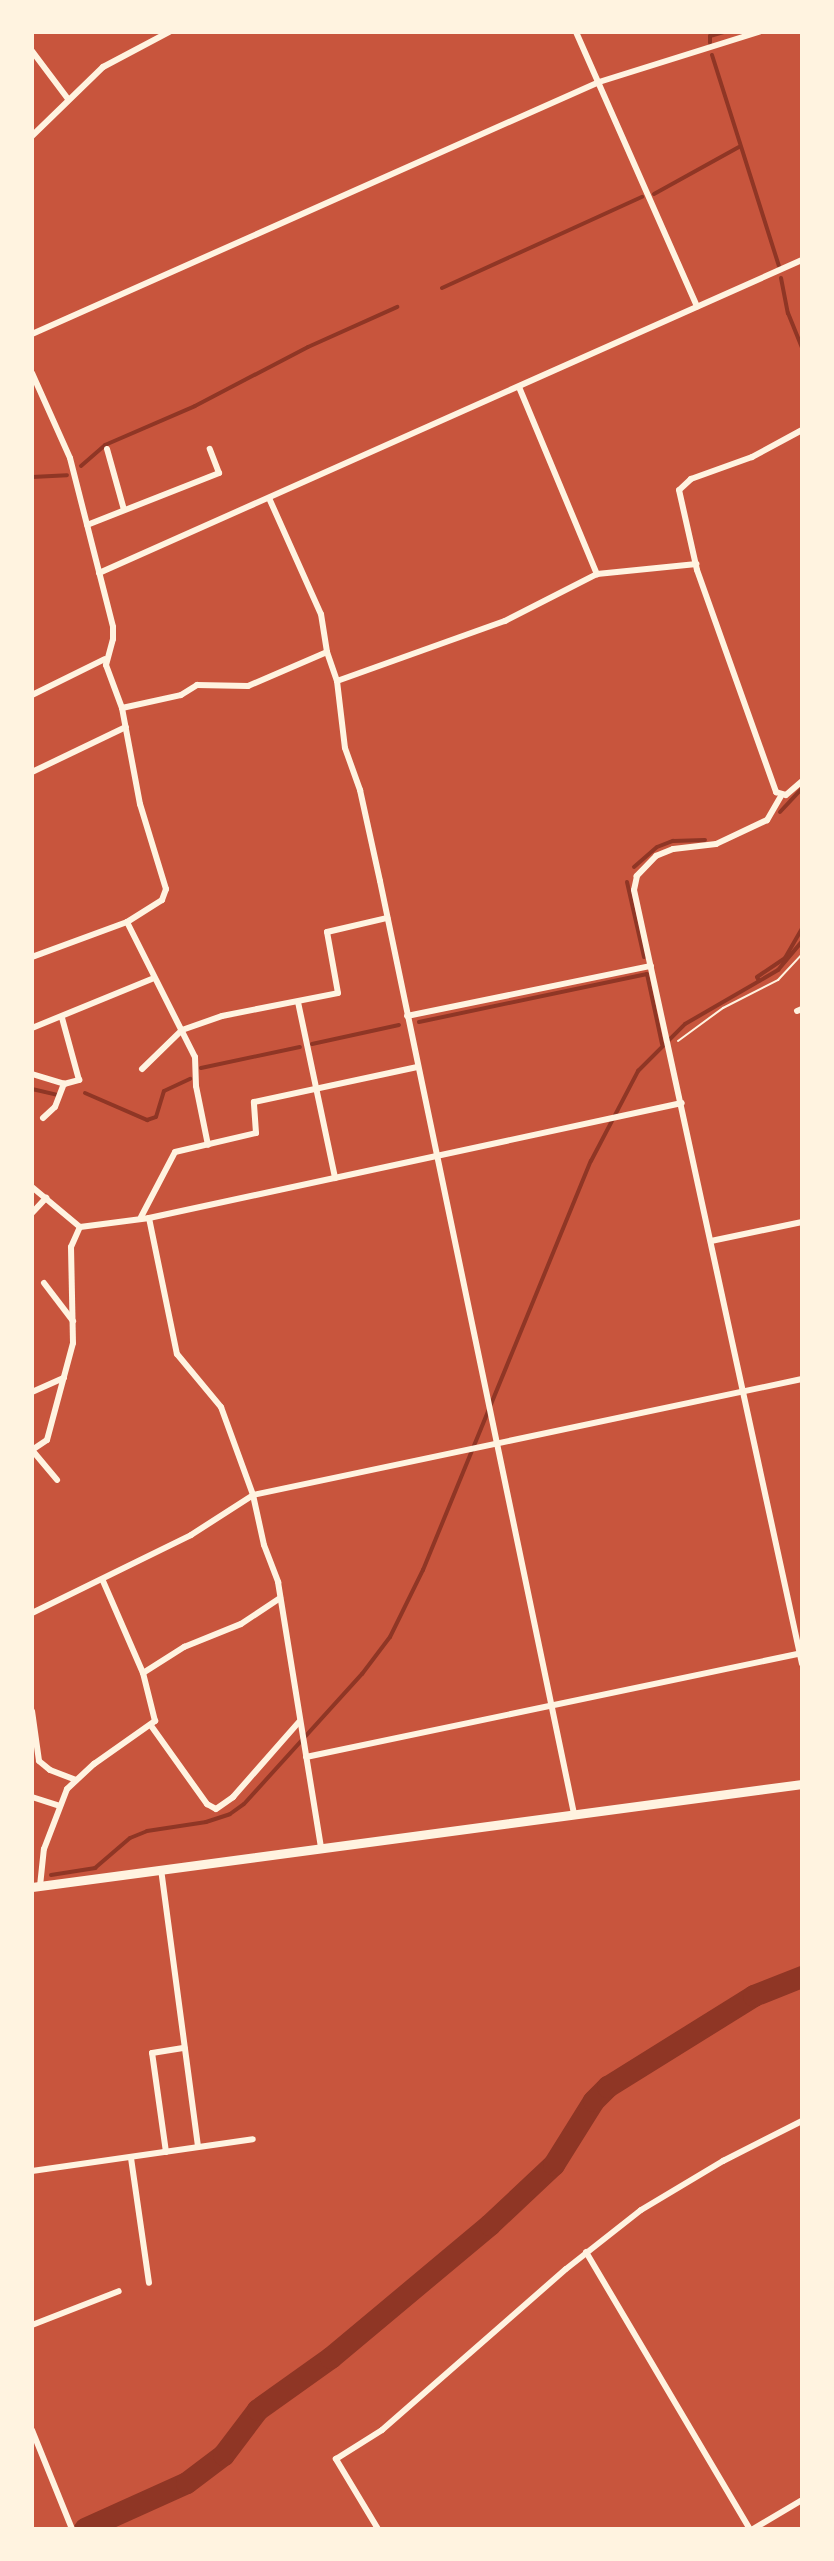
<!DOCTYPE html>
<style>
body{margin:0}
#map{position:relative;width:834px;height:2561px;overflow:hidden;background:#c8553d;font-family:"Libre Baskerville",serif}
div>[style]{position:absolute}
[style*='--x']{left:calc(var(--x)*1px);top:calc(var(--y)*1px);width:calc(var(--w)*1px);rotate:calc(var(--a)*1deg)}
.stream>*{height:4px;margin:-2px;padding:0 2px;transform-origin:2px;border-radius:2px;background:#8f3625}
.river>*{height:22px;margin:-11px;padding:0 11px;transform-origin:11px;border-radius:11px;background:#8f3625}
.path>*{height:2px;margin:-1px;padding:0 1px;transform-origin:1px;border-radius:1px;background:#fff3e0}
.minor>*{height:6px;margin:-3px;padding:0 3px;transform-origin:3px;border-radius:3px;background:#fff3e0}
.primary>*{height:9px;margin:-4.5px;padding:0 4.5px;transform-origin:4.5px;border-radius:4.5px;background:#fff3e0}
span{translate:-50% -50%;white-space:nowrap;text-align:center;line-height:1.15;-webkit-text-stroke:8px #fff3e0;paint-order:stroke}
.frame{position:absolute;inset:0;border:34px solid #fff3e0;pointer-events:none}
</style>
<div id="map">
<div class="stream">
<i style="--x:710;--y:43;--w:7;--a:-90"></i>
<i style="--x:710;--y:36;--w:15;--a:-16"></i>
<i style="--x:712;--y:55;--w:221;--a:72.4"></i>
<i style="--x:654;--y:194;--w:97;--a:-28.9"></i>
<i style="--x:781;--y:278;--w:36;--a:79"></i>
<i style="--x:788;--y:313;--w:38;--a:68"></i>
<i style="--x:442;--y:288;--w:220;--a:-24.5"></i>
<i style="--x:81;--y:466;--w:32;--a:-41"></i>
<i style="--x:105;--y:445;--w:98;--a:-23.4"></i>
<i style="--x:195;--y:406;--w:127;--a:-27.6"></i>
<i style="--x:308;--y:347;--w:98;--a:-24.2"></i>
<i style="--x:32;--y:477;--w:35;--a:-3"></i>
<i style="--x:780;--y:812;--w:33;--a:-47"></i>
<i style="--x:634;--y:867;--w:30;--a:-41"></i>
<i style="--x:657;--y:847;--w:17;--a:-21"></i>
<i style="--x:673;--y:841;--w:32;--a:-2"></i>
<i style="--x:627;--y:882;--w:77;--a:77.2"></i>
<i style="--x:759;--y:981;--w:4;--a:-117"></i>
<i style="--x:757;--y:977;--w:34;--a:-34"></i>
<i style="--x:785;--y:958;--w:34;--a:-60"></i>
<i style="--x:419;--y:1022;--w:233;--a:-11.9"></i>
<i style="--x:647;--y:974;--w:72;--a:77.9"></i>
<i style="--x:312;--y:1044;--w:89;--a:-12.3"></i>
<i style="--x:201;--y:1068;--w:101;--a:-12"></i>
<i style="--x:32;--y:1089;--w:26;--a:13"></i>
<i style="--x:85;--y:1093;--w:68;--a:23.5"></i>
<i style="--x:147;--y:1120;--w:9;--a:-18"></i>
<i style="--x:156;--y:1117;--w:27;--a:-73"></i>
<i style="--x:164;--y:1091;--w:29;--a:-25"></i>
<i style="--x:51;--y:1875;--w:45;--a:-9"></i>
<i style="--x:95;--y:1868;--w:46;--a:-40.6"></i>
<i style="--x:130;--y:1838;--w:18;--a:-22"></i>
<i style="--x:147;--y:1831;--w:60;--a:-8.7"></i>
<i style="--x:206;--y:1822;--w:25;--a:-18"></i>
<i style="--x:230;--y:1814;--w:17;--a:-36"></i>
<i style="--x:244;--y:1804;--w:176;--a:-47.8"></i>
<i style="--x:362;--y:1674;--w:46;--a:-52.9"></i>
<i style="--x:390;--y:1637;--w:75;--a:-63.8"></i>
<i style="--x:423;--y:1570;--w:442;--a:-67.7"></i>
<i style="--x:591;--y:1161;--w:102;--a:-62.4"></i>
<i style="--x:638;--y:1071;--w:66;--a:-45"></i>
<i style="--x:685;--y:1024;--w:108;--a:-30.1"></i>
<i style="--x:778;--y:970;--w:38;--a:-50"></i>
</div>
<div class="river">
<i style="--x:85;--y:2529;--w:112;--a:-24.3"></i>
<i style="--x:187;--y:2483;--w:46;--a:-37.1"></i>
<i style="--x:224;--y:2455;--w:56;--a:-52.9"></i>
<i style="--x:258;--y:2410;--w:90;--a:-35.5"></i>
<i style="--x:331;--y:2358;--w:207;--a:-39.9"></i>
<i style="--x:490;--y:2225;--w:88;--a:-43.2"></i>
<i style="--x:554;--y:2165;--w:75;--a:-58"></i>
<i style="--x:594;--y:2101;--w:20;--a:-45"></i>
<i style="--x:608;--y:2087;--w:172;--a:-31.9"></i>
<i style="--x:754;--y:1996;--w:52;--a:-21.6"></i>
</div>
<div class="path">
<i style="--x:678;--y:1041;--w:56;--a:-36.3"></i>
<i style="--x:723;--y:1008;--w:62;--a:-27"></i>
<i style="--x:778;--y:980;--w:35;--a:-47"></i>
</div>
<div class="minor">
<i style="--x:576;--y:32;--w:300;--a:66.2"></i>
<i style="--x:32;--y:51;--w:60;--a:53.1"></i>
<i style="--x:32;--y:136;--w:99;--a:-44.2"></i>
<i style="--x:103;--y:67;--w:75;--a:-27.9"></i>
<i style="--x:32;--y:334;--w:620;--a:-23.96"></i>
<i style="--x:599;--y:82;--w:168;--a:-17.4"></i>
<i style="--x:32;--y:373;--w:93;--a:65.9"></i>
<i style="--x:70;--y:458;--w:174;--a:75.7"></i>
<i style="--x:113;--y:627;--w:12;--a:90"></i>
<i style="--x:113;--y:639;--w:27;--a:105"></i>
<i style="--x:106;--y:665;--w:46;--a:69.6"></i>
<i style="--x:122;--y:708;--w:98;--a:79.4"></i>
<i style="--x:140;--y:804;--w:89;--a:73"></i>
<i style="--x:166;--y:889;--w:12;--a:110"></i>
<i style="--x:162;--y:900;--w:41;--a:147.8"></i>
<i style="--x:127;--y:922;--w:101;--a:159.8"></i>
<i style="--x:519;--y:387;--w:203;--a:67.4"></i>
<i style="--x:802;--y:430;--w:57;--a:151.6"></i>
<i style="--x:752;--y:457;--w:65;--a:160.2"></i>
<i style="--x:691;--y:479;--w:16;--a:137"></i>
<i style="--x:679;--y:490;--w:82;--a:77.3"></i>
<i style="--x:697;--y:570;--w:236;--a:70.4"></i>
<i style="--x:776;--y:792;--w:10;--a:17"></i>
<i style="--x:786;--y:795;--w:21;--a:-41"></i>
<i style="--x:107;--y:449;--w:63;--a:74.4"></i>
<i style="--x:269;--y:498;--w:127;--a:65.9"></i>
<i style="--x:321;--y:614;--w:38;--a:81"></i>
<i style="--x:327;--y:652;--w:31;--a:71"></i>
<i style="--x:337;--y:681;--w:67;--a:83.2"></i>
<i style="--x:345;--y:748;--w:45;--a:70.3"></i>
<i style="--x:360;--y:790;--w:93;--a:77.6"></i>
<i style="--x:380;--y:881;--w:953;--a:78.25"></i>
<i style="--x:87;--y:525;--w:142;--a:-21.5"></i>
<i style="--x:219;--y:473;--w:26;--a:-111"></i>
<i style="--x:99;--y:573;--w:770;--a:-24"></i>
<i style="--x:337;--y:681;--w:178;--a:-19.7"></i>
<i style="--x:505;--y:621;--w:103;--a:-27.1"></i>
<i style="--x:597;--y:574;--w:100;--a:-5.8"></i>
<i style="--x:32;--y:695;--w:81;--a:-26.3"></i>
<i style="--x:122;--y:708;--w:60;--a:-12.4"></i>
<i style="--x:181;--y:695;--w:19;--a:-32"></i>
<i style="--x:197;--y:685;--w:51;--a:1.1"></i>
<i style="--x:248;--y:686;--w:86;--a:-23.3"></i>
<i style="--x:32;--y:772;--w:104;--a:-25.6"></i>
<i style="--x:781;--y:796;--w:28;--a:120"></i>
<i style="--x:767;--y:820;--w:56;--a:154.8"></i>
<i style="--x:716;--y:844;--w:43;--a:173.4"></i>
<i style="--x:673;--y:849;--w:18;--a:158"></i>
<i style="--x:656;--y:856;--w:28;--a:134"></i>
<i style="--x:637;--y:876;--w:14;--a:102"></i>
<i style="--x:634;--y:890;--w:792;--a:77.75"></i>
<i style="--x:127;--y:922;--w:151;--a:63.3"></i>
<i style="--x:195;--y:1057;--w:29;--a:88"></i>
<i style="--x:196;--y:1086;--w:60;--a:78.5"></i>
<i style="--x:298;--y:1002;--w:180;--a:78.1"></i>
<i style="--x:797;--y:1011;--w:5;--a:-22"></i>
<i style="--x:407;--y:1016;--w:249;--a:-11.6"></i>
<i style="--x:32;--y:1028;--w:132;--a:-22.3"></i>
<i style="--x:142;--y:1069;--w:56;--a:-44.3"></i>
<i style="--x:182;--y:1030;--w:42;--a:-19.3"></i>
<i style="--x:222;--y:1016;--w:118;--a:-11.2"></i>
<i style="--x:338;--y:993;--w:62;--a:-100.2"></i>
<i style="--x:327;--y:932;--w:62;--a:-13.1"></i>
<i style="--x:32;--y:1074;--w:34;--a:17"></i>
<i style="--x:64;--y:1084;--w:16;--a:-15"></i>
<i style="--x:79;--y:1080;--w:64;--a:-105.3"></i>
<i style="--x:43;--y:1118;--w:16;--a:-43"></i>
<i style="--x:55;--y:1107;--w:25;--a:-69"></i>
<i style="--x:32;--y:1187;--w:62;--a:39.8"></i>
<i style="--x:32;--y:1213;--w:21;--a:-47"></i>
<i style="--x:141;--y:1217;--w:73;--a:-62.4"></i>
<i style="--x:175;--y:1152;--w:83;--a:-13.2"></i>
<i style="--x:256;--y:1133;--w:31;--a:-94"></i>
<i style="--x:254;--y:1102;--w:167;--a:-12.1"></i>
<i style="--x:149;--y:1218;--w:139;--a:78.4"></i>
<i style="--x:177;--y:1354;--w:69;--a:50.3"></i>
<i style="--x:221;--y:1407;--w:94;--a:70"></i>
<i style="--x:253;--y:1495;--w:51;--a:77.6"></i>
<i style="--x:264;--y:1545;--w:40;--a:69"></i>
<i style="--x:278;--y:1582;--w:269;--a:80.8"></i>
<i style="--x:711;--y:1241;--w:93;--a:-11.8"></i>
<i style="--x:44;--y:1283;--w:48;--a:52.7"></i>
<i style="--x:32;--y:1392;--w:35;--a:-24"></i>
<i style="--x:32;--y:1450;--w:18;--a:-34"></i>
<i style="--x:47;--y:1440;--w:100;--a:-75"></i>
<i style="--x:73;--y:1343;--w:96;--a:-91.2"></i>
<i style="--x:71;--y:1247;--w:22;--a:-66"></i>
<i style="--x:80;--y:1227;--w:70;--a:-7.4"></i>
<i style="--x:149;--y:1218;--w:545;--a:-12.18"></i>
<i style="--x:32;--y:1450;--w:39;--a:50"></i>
<i style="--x:32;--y:1613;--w:177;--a:-26.1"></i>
<i style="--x:191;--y:1535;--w:74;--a:-32.8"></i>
<i style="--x:253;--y:1495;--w:561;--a:-11.93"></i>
<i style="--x:143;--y:1673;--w:49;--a:-32.4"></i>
<i style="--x:184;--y:1647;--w:61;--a:-22"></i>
<i style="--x:241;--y:1624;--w:47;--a:-33.7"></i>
<i style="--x:32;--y:1711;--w:50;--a:82"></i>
<i style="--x:39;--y:1761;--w:14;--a:39"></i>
<i style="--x:50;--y:1770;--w:28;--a:21"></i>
<i style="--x:152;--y:1727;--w:95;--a:54.5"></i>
<i style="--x:207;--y:1804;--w:10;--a:29"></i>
<i style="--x:216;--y:1809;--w:21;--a:-35"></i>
<i style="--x:233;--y:1797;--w:100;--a:-48.7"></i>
<i style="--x:306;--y:1757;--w:507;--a:-11.84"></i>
<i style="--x:32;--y:1797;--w:29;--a:18"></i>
<i style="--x:161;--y:1869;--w:280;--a:82.4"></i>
<i style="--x:40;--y:1886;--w:37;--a:-84"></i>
<i style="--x:44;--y:1849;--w:64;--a:-69"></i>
<i style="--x:67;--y:1789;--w:37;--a:-43"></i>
<i style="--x:94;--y:1764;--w:75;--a:-35.2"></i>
<i style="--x:155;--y:1721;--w:49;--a:-104"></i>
<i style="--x:143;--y:1673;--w:100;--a:-113.5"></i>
<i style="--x:166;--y:2152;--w:100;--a:-98"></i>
<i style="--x:152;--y:2053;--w:33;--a:-9"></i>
<i style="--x:131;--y:2158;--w:126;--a:81.8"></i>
<i style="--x:32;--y:2171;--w:223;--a:-8.2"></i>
<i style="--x:586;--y:2252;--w:322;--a:59.4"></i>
<i style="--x:32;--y:2325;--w:93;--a:-21.3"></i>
<i style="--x:32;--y:2430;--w:107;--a:68"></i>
<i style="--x:378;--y:2529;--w:82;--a:-121"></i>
<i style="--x:336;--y:2459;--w:54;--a:-32.2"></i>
<i style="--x:382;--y:2430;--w:244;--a:-41.2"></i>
<i style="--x:566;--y:2269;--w:95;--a:-38.2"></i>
<i style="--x:641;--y:2210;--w:96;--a:-30.9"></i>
<i style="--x:723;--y:2161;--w:89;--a:-26.9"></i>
<i style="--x:753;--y:2529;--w:57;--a:-30.6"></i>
</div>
<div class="primary">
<i style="--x:32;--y:1887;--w:777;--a:-7.62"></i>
</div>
<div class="frame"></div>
</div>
